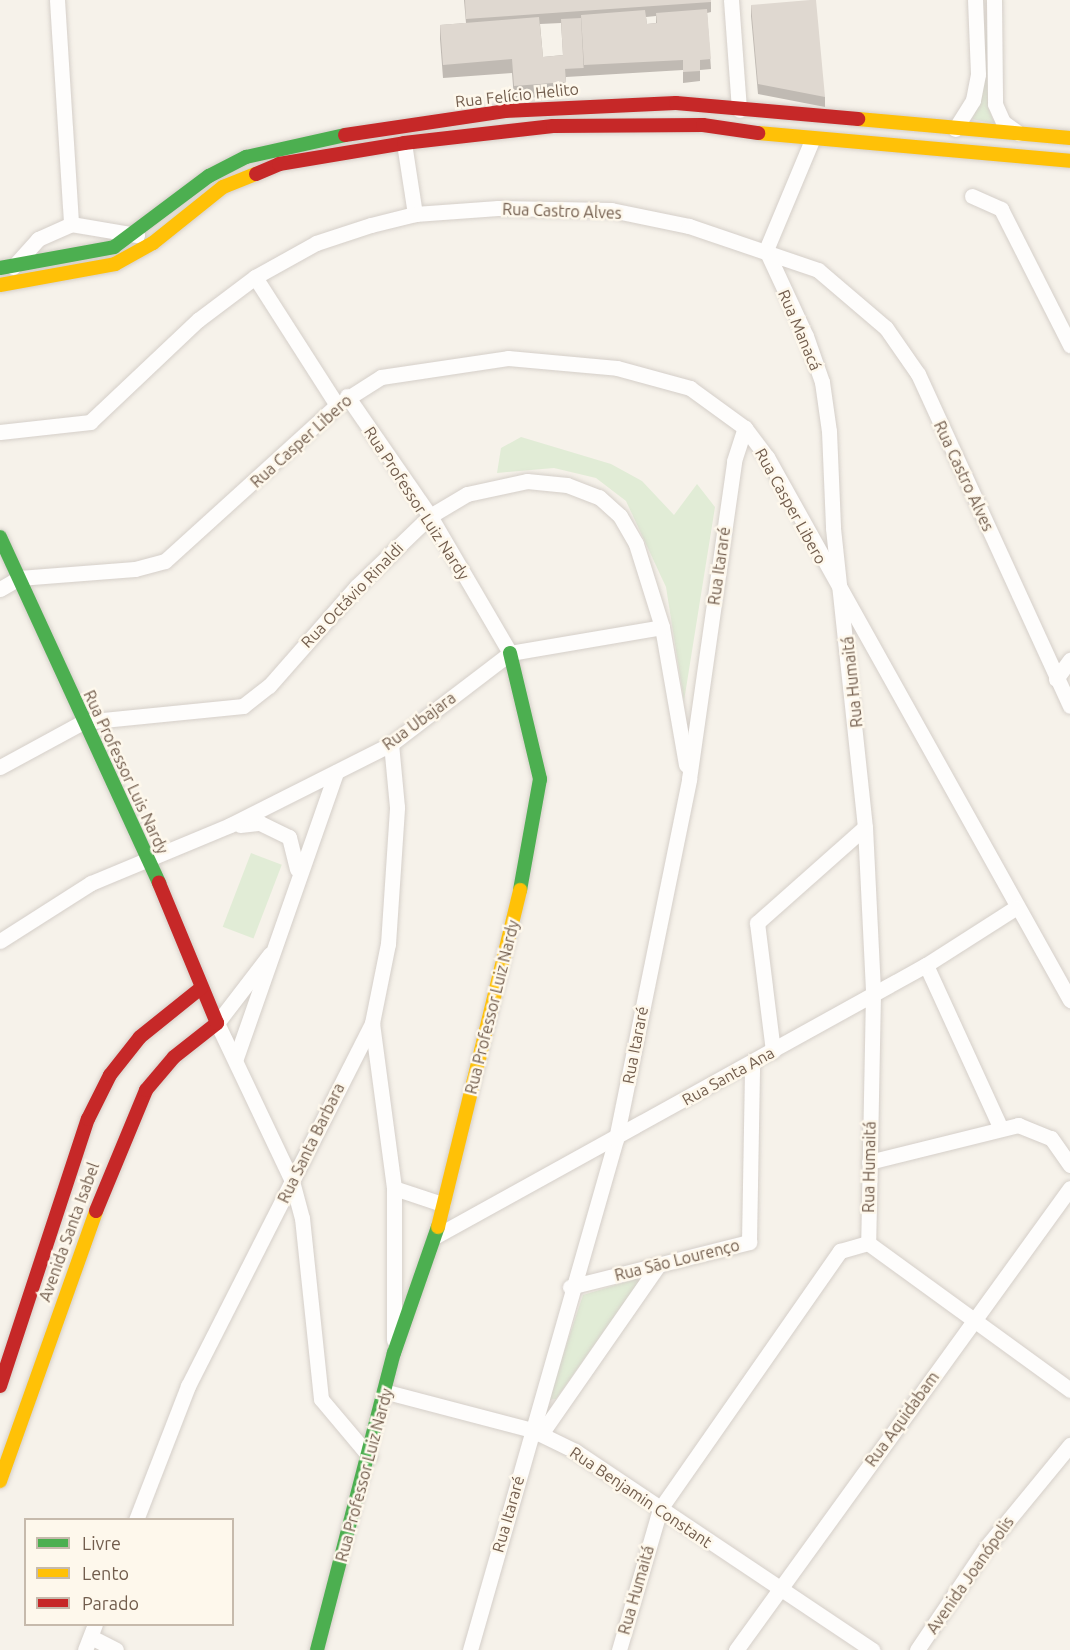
<!DOCTYPE html>
<meta charset="utf-8">
<style>
body{margin:0}
#map{position:relative;width:1070px;height:1650px;overflow:hidden;background:#f6f2ea;font-family:Ubuntu,sans-serif}
div>[style]{position:absolute}
[style*='--x']{left:calc(var(--x)*1px);top:calc(var(--y)*1px);width:calc(var(--w)*1px);rotate:calc(var(--a)*1deg)}
.green>*{inset:0;background:#e1ecd6;transform-origin:0 0}
.roads{filter:drop-shadow(0 0 2px #d5cfc9) drop-shadow(0 0 2px #d5cfc9)}
.street>*{height:15px;margin:-7.5px;padding:0 7.5px;transform-origin:7.5px;border-radius:7.5px;background:#fefdfc}
.fast>*{height:14px;margin:-7px;padding:0 7px;transform-origin:7px;border-radius:7px;background:#4caf50}
.slow>*{height:14px;margin:-7px;padding:0 7px;transform-origin:7px;border-radius:7px;background:#ffc107}
.jam>*{height:14px;margin:-7px;padding:0 7px;transform-origin:7px;border-radius:7px;background:#c62828}
.wall>*{inset:0;background:#c0bab3}
.building>*{inset:0;background:#dfd8d0;transform-origin:0 0}
span{translate:-50% -50%;white-space:nowrap;text-align:center;line-height:1.15;-webkit-text-stroke:5px #fef8ec;paint-order:stroke}
.street-label{font-size:16px;color:#725d4d}
.legend{position:absolute;left:24px;top:1518px;width:210px;height:108px;box-sizing:border-box;background:#fef8ec;border:2px solid #c6baac;margin:0;padding:8px 10px;list-style:none;font-size:18px;color:#725d4d}
.legend li{display:flex;align-items:center;gap:12px;height:30px}
.legend b{width:30px;border:2px solid #c6baac}
</style>
<div id="map">
<div class="green">
<i style="clip-path:polygon(987px 23px,988px 107px,995px 124px,972px 119px,982px 97px)"></i>
<i style="clip-path:polygon(521px 437px,611px 464px,642px 481px,674px 515px,697px 484px,715px 507px,684px 701px,666px 587px,626px 501px,596px 478px,554px 468px,497px 473px,501px 448px)"></i>
<i style="left:251px;top:853px;width:33px;height:79px;rotate:21deg"></i>
<i style="clip-path:polygon(642px 1277px,556px 1399px,548px 1400px,583px 1295px)"></i>
</div>
<div class="roads">
<div class="street">
<i style="--x:57;--y:0;--w:224;--a:86.4"></i>
<i style="--x:731;--y:0;--w:110;--a:85.8"></i>
<i style="--x:994;--y:0;--w:104;--a:89.4"></i>
<i style="--x:995;--y:104;--w:20;--a:66"></i>
<i style="--x:1003;--y:122;--w:19;--a:36"></i>
<i style="--x:955;--y:129;--w:34;--a:-58"></i>
<i style="--x:973;--y:100;--w:26;--a:-79"></i>
<i style="--x:978;--y:74;--w:74;--a:-92.3"></i>
<i style="--x:812;--y:140;--w:119;--a:112.7"></i>
<i style="--x:766;--y:250;--w:95;--a:65.1"></i>
<i style="--x:806;--y:336;--w:49;--a:70.8"></i>
<i style="--x:822;--y:382;--w:49;--a:81.9"></i>
<i style="--x:829;--y:431;--w:97;--a:87.6"></i>
<i style="--x:833;--y:528;--w:301;--a:83.9"></i>
<i style="--x:865;--y:827;--w:166;--a:87.2"></i>
<i style="--x:873;--y:993;--w:250;--a:91.1"></i>
<i style="--x:404;--y:143;--w:72;--a:81.2"></i>
<i style="--x:972;--y:196;--w:32;--a:24"></i>
<i style="--x:1001;--y:209;--w:153;--a:63.1"></i>
<i style="--x:13;--y:267;--w:38;--a:-48"></i>
<i style="--x:38;--y:239;--w:36;--a:-24"></i>
<i style="--x:71;--y:224;--w:67;--a:9.5"></i>
<i style="--x:255;--y:277;--w:152;--a:57.4"></i>
<i style="--x:347;--y:396;--w:146;--a:55.3"></i>
<i style="--x:430;--y:516;--w:159;--a:59.7"></i>
<i style="--x:0;--y:432;--w:91;--a:-6.3"></i>
<i style="--x:90;--y:422;--w:149;--a:-43.4"></i>
<i style="--x:198;--y:320;--w:71;--a:-37"></i>
<i style="--x:255;--y:277;--w:70;--a:-29.1"></i>
<i style="--x:316;--y:243;--w:58;--a:-18.1"></i>
<i style="--x:371;--y:225;--w:45;--a:-14"></i>
<i style="--x:415;--y:214;--w:83;--a:-4.1"></i>
<i style="--x:498;--y:208;--w:113;--a:1"></i>
<i style="--x:611;--y:210;--w:80;--a:11.6"></i>
<i style="--x:689;--y:226;--w:136;--a:18.8"></i>
<i style="--x:818;--y:270;--w:89;--a:40.5"></i>
<i style="--x:886;--y:328;--w:56;--a:55.2"></i>
<i style="--x:918;--y:374;--w:365;--a:65.4"></i>
<i style="--x:0;--y:589;--w:22;--a:-30"></i>
<i style="--x:19;--y:578;--w:116;--a:-4.4"></i>
<i style="--x:135;--y:569;--w:31;--a:-15"></i>
<i style="--x:165;--y:561;--w:232;--a:-42.2"></i>
<i style="--x:337;--y:405;--w:52;--a:-32.5"></i>
<i style="--x:381;--y:377;--w:128;--a:-8.5"></i>
<i style="--x:508;--y:358;--w:109;--a:5.2"></i>
<i style="--x:617;--y:368;--w:76;--a:15.3"></i>
<i style="--x:690;--y:388;--w:68;--a:36"></i>
<i style="--x:745;--y:428;--w:36;--a:53"></i>
<i style="--x:767;--y:457;--w:622;--a:60.84"></i>
<i style="--x:1056;--y:679;--w:24;--a:-54"></i>
<i style="--x:0;--y:767;--w:94;--a:-28.5"></i>
<i style="--x:83;--y:722;--w:161;--a:-5.7"></i>
<i style="--x:243;--y:706;--w:33;--a:-38"></i>
<i style="--x:269;--y:686;--w:132;--a:-48.7"></i>
<i style="--x:356;--y:587;--w:103;--a:-43.8"></i>
<i style="--x:430;--y:516;--w:43;--a:-30.7"></i>
<i style="--x:467;--y:494;--w:61;--a:-12.2"></i>
<i style="--x:527;--y:481;--w:40;--a:5.7"></i>
<i style="--x:567;--y:485;--w:34;--a:21"></i>
<i style="--x:599;--y:497;--w:28;--a:42"></i>
<i style="--x:620;--y:516;--w:32;--a:60"></i>
<i style="--x:636;--y:544;--w:87;--a:72.6"></i>
<i style="--x:662;--y:627;--w:140;--a:80.1"></i>
<i style="--x:240;--y:825;--w:20;--a:-6"></i>
<i style="--x:260;--y:823;--w:32;--a:26"></i>
<i style="--x:289;--y:837;--w:33;--a:76"></i>
<i style="--x:0;--y:941;--w:108;--a:-32.5"></i>
<i style="--x:91;--y:883;--w:151;--a:-22.6"></i>
<i style="--x:230;--y:825;--w:180;--a:-26.7"></i>
<i style="--x:391;--y:744;--w:150;--a:-37.4"></i>
<i style="--x:510;--y:653;--w:154;--a:-9.7"></i>
<i style="--x:270;--y:954;--w:87;--a:127.5"></i>
<i style="--x:217;--y:1023;--w:175;--a:64.6"></i>
<i style="--x:292;--y:1181;--w:38;--a:75"></i>
<i style="--x:302;--y:1218;--w:182;--a:84"></i>
<i style="--x:321;--y:1399;--w:75;--a:49.9"></i>
<i style="--x:926;--y:965;--w:178;--a:65.4"></i>
<i style="--x:372;--y:1023;--w:166;--a:82.4"></i>
<i style="--x:394;--y:1188;--w:152;--a:90"></i>
<i style="--x:773;--y:1051;--w:129;--a:-97.1"></i>
<i style="--x:757;--y:923;--w:144;--a:-41.6"></i>
<i style="--x:236;--y:1058;--w:303;--a:-70.7"></i>
<i style="--x:869;--y:1162;--w:154;--a:-13.9"></i>
<i style="--x:1018;--y:1125;--w:35;--a:22"></i>
<i style="--x:1051;--y:1138;--w:33;--a:55"></i>
<i style="--x:394;--y:1188;--w:51;--a:18.4"></i>
<i style="--x:436;--y:1236;--w:560;--a:-28.95"></i>
<i style="--x:926;--y:965;--w:106;--a:-32.6"></i>
<i style="--x:868;--y:1243;--w:250;--a:36"></i>
<i style="--x:570;--y:1287;--w:185;--a:-14.1"></i>
<i style="--x:749;--y:1242;--w:180;--a:-89"></i>
<i style="--x:387;--y:1392;--w:150;--a:14.7"></i>
<i style="--x:532;--y:1430;--w:48;--a:26"></i>
<i style="--x:575;--y:1451;--w:358;--a:33.8"></i>
<i style="--x:541;--y:1434;--w:207;--a:-55.2"></i>
<i style="--x:136;--y:1520;--w:144;--a:-68.8"></i>
<i style="--x:188;--y:1386;--w:407;--a:-63.1"></i>
<i style="--x:372;--y:1023;--w:81;--a:-78.6"></i>
<i style="--x:388;--y:944;--w:137;--a:-86.2"></i>
<i style="--x:397;--y:807;--w:63;--a:-95.4"></i>
<i style="--x:91;--y:1637;--w:28;--a:27"></i>
<i style="--x:85;--y:1650;--w:28;--a:-69"></i>
<i style="--x:470;--y:1650;--w:531;--a:-74.05"></i>
<i style="--x:616;--y:1139;--w:367;--a:-78.5"></i>
<i style="--x:689;--y:779;--w:321;--a:-81.9"></i>
<i style="--x:734;--y:461;--w:35;--a:-72"></i>
<i style="--x:619;--y:1650;--w:147;--a:-73.8"></i>
<i style="--x:660;--y:1509;--w:315;--a:-55.1"></i>
<i style="--x:840;--y:1251;--w:29;--a:-16"></i>
<i style="--x:736;--y:1650;--w:570;--a:-54.14"></i>
<i style="--x:917;--y:1650;--w:125;--a:-56.1"></i>
<i style="--x:987;--y:1546;--w:131;--a:-50.6"></i>
</div>
<div class="fast">
<i style="--x:0;--y:268;--w:116;--a:-10.4"></i>
<i style="--x:114;--y:247;--w:119;--a:-36.8"></i>
<i style="--x:209;--y:176;--w:42;--a:-27.2"></i>
<i style="--x:246;--y:157;--w:101;--a:-12.5"></i>
<i style="--x:0;--y:537;--w:381;--a:65.3"></i>
<i style="--x:510;--y:653;--w:130;--a:76.6"></i>
<i style="--x:540;--y:779;--w:113;--a:100.2"></i>
<i style="--x:317;--y:1650;--w:307;--a:-75.5"></i>
<i style="--x:394;--y:1353;--w:133;--a:-70.8"></i>
</div>
<div class="slow">
<i style="--x:858;--y:119;--w:213;--a:5.1"></i>
<i style="--x:758;--y:133;--w:313;--a:5.1"></i>
<i style="--x:0;--y:285;--w:117;--a:-10.3"></i>
<i style="--x:115;--y:264;--w:43;--a:-28.9"></i>
<i style="--x:153;--y:243;--w:90;--a:-38.7"></i>
<i style="--x:223;--y:187;--w:35;--a:-22"></i>
<i style="--x:438;--y:1227;--w:347;--a:-76.3"></i>
<i style="--x:0;--y:1481;--w:287;--a:-70.4"></i>
</div>
<div class="jam">
<i style="--x:345;--y:135;--w:162;--a:-8.5"></i>
<i style="--x:505;--y:111;--w:171;--a:-2.7"></i>
<i style="--x:676;--y:103;--w:183;--a:5"></i>
<i style="--x:256;--y:174;--w:25;--a:-23"></i>
<i style="--x:279;--y:164;--w:127;--a:-9.5"></i>
<i style="--x:404;--y:143;--w:150;--a:-6.5"></i>
<i style="--x:553;--y:126;--w:150;--a:-0.4"></i>
<i style="--x:703;--y:125;--w:56;--a:8.3"></i>
<i style="--x:96;--y:1211;--w:131;--a:-67.5"></i>
<i style="--x:146;--y:1090;--w:43;--a:-49.7"></i>
<i style="--x:174;--y:1057;--w:55;--a:-38.3"></i>
<i style="--x:217;--y:1023;--w:152;--a:-112.5"></i>
<i style="--x:0;--y:1386;--w:281;--a:-71.8"></i>
<i style="--x:88;--y:1119;--w:49;--a:-63.4"></i>
<i style="--x:110;--y:1075;--w:48;--a:-51.7"></i>
<i style="--x:140;--y:1037;--w:78;--a:-38.8"></i>
</div>
</div>
<div class="wall">
<i style="clip-path:polygon(evenodd,464px 0,711px 0,711px 12px,707px 13px,711px 69px,700px 70px,700px 81px,683px 83px,683px 70px,566px 77px,566px 95px,514px 99px,512px 73px,443px 78px,440px 39px,440px 25px,466px 23px,464px 0,656px 16px,656px 23px,647px 24px,646px 17px,656px 16px,464px 0,561px 23px,563px 55px,543px 57px,540px 24px,561px 23px)"></i>
<i style="clip-path:polygon(751px 5px,825px 97px,825px 107px,758px 94px,751px 16px)"></i>
</div>
<div class="building">
<i style="clip-path:polygon(465px 0,711px 0,711px 2px,466px 19px)"></i>
<i style="clip-path:polygon(810px 0,816px 0,825px 97px,758px 84px,751px 5px)"></i>
<i style="clip-path:polygon(707px 9px,711px 59px,700px 60px,700px 71px,683px 72px,683px 60px,584px 65px,581px 15px,645px 10px,647px 24px,657px 23px,656px 13px)"></i>
<i style="clip-path:polygon(539px 17px,543px 57px,564px 55px,566px 82px,514px 86px,512px 59px,443px 65px,440px 25px)"></i>
<i style="left:581px;top:18px;width:50px;height:20px;rotate:87deg"></i>
</div>
<div class="street-label">
<span style="left:517px;top:95px;rotate:-6deg">Rua Felício Helito</span>
<span style="left:562px;top:211px;rotate:2deg">Rua Castro Alves</span>
<span style="left:800px;top:330px;rotate:67deg">Rua Manacá</span>
<span style="left:301px;top:441px;rotate:-42deg">Rua Casper Libero</span>
<span style="left:964px;top:476px;rotate:65deg">Rua Castro Alves</span>
<span style="left:417px;top:503px;rotate:57deg">Rua Professor Luiz Nardy</span>
<span style="left:791px;top:506px;rotate:61deg">Rua Casper Libero</span>
<span style="left:719px;top:566px;rotate:-82deg">Rua Itararé</span>
<span style="left:352px;top:595px;rotate:-46deg">Rua Octávio Rinaldi</span>
<span style="left:852px;top:682px;rotate:-96deg">Rua Humaitá</span>
<span style="left:419px;top:721px;rotate:-36deg">Rua Ubajara</span>
<span style="left:126px;top:772px;rotate:65deg">Rua Professor Luis Nardy</span>
<span style="left:492px;top:1007px;rotate:-76deg">Rua Professor Luiz Nardy</span>
<span style="left:635px;top:1045px;rotate:-79deg">Rua Itararé</span>
<span style="left:728px;top:1076px;rotate:-29deg">Rua Santa Ana</span>
<span style="left:311px;top:1143px;rotate:-64deg">Rua Santa Barbara</span>
<span style="left:869px;top:1167px;rotate:-89deg">Rua Humaitá</span>
<span style="left:69px;top:1232px;rotate:-70deg">Avenida Santa Isabel</span>
<span style="left:677px;top:1260px;rotate:-14deg">Rua São Lourenço</span>
<span style="left:902px;top:1419px;rotate:-54deg">Rua Aquidabam</span>
<span style="left:364px;top:1475px;rotate:-75deg">Rua Professor Luiz Nardy</span>
<span style="left:641px;top:1497px;rotate:34deg">Rua Benjamin Constant</span>
<span style="left:508px;top:1514px;rotate:-74deg">Rua Itararé</span>
<span style="left:970px;top:1575px;rotate:-55deg">Avenida Joanópolis</span>
<span style="left:636px;top:1590px;rotate:-74deg">Rua Humaitá</span>
</div>
<ul class="legend">
<li><b style="height:8px;background:#4caf50"></b>Livre</li>
<li><b style="height:8px;background:#ffc107"></b>Lento</li>
<li><b style="height:8px;background:#c62828"></b>Parado</li>
</ul>
</div>
